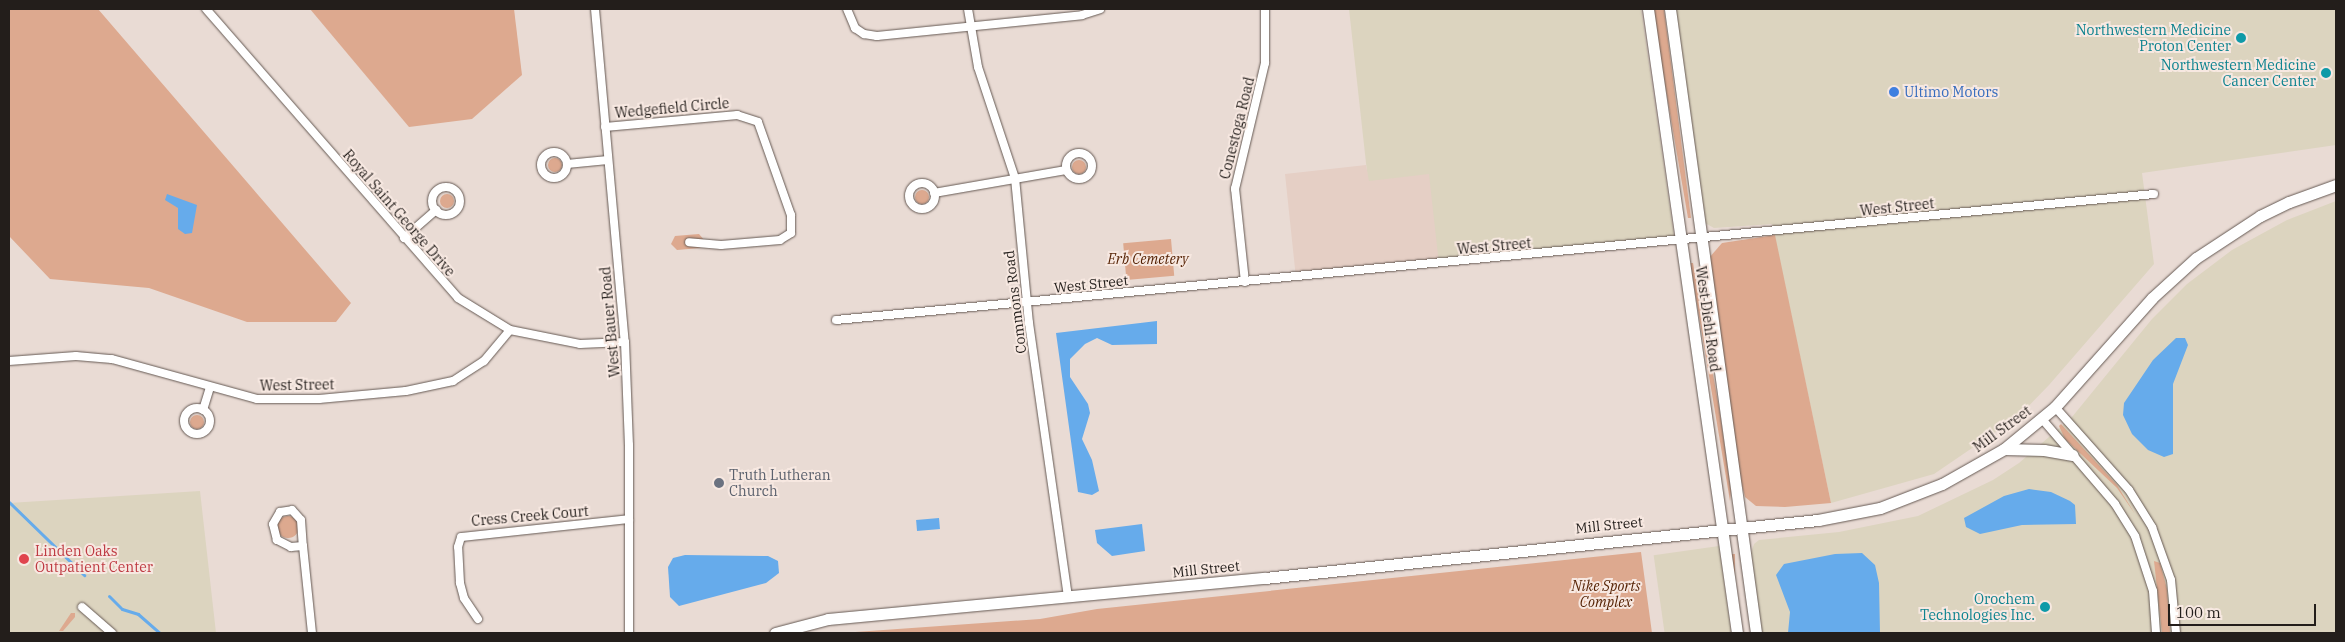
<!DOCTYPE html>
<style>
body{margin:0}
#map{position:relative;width:2345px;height:642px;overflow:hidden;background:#e9dbd4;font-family:"IBM Plex Serif",serif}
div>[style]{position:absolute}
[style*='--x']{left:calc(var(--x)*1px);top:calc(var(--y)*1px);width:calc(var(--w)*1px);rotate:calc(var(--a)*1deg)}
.commercial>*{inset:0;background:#dcd4bf;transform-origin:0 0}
.built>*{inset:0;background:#e5cfc5}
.green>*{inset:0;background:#dda98f;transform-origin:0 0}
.round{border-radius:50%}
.water>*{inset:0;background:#66abeb;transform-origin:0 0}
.stream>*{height:3px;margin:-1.5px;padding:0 1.5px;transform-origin:1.5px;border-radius:1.5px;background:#66abeb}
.roads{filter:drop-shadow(0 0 1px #655953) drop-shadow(0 0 1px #655953)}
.street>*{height:8px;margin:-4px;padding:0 4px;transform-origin:4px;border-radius:4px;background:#fff}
.street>.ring{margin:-4px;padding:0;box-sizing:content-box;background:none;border:8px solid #fff;border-radius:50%}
.secondary>*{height:11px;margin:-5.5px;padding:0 5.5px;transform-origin:5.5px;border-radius:5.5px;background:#fff}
.dots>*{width:14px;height:14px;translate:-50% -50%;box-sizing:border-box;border:2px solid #f7e8e1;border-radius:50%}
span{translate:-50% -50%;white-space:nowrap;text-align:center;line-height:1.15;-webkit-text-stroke:4px #f7e8e1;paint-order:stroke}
.culture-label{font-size:14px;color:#0d838f}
.right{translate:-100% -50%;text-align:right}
.shop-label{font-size:14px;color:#366cbe}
.left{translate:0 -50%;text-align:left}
.street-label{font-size:14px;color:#231e1b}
.park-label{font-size:14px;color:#531f00;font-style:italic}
.worship-label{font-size:14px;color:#5b616d}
.health-label{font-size:14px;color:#be3a42}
.frame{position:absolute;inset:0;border:10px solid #231e1b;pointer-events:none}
.scale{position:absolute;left:2168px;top:604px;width:148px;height:22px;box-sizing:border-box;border:2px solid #231e1b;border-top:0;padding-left:6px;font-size:15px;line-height:18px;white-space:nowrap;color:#231e1b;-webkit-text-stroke:4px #f7e8e1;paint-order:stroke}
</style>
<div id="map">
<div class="commercial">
<i style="clip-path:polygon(1349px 9px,1641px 9px,1675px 243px,1439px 264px,1368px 181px)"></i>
<i style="clip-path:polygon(1675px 9px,2336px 9px,2336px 145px,2142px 173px,2154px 264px,2049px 385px,2019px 416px,1934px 474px,1831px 503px,1772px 224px,1714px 228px,1705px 223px)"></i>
<i style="clip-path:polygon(2336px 201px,2336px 633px,1762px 633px,1751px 553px,1754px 544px,1759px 540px,1839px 532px,1918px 516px,1993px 480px,2019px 463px,2072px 417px,2152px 319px,2187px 284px,2232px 250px,2287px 220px)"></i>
<i style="clip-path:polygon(200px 491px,216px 633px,9px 633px,9px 503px)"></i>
<i style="left:1719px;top:546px;width:88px;height:66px;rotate:82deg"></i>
</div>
<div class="built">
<i style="clip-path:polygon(1366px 165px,1369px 181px,1429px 174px,1439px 264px,1296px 278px,1285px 174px)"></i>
</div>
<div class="green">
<i style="clip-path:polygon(9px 9px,98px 9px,351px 303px,336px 322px,247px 322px,149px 288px,50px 279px,9px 236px)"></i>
<i style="clip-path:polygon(310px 9px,514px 9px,522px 75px,472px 119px,409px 127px)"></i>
<i style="clip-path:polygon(1652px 9px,1664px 9px,1691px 218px,1688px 218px)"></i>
<i class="round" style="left:548px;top:158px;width:14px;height:14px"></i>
<i class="round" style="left:1072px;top:160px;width:14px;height:14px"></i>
<i class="round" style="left:915px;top:190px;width:14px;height:14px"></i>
<i class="round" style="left:440px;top:194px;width:14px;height:14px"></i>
<i style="clip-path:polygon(699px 234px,705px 241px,700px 248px,677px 250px,671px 244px,675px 236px)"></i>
<i style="clip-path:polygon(1775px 235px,1831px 503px,1785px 507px,1756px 506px,1745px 497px,1741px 482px,1709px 258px,1722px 243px)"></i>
<i style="left:1171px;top:239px;width:37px;height:48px;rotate:85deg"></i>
<i style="clip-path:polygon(1690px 263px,1693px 263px,1720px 413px,1731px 491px,1730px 501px)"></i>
<i class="round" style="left:190px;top:415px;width:14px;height:14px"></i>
<i style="clip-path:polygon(2061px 424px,2117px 485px,2135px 514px,2117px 488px,2065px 439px,2059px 426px)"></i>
<i class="round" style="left:277px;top:516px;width:22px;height:22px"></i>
<i style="clip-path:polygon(1641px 552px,1652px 633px,841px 633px,1040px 619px,1097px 609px)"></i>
<i style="left:1732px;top:554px;width:3px;height:80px"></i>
<i style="clip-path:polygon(2154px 561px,2160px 563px,2167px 589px,2170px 633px,2162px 633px)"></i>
<i style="clip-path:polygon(71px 613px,75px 613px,75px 617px,63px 631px,59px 631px)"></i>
</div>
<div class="water">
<i style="clip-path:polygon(167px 194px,197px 205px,192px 233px,185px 234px,178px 229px,178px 208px,165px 200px)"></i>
<i style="clip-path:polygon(1157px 321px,1157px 344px,1112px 345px,1097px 338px,1085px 344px,1070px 359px,1070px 377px,1088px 404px,1090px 413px,1082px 439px,1092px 460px,1099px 491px,1092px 495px,1078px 492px,1056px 333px)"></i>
<i style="clip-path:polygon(2176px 338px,2185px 338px,2188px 345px,2173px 384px,2173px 454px,2164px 457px,2148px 450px,2132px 434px,2123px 415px,2124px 403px,2153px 360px)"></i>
<i style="clip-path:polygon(2029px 489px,2051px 492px,2070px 501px,2075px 505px,2076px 524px,2022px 525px,1980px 534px,1966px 527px,1964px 518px,2004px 496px)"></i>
<i style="left:939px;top:518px;width:11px;height:23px;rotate:85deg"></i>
<i style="clip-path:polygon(1142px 524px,1145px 551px,1112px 556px,1097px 543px,1095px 530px)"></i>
<i style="clip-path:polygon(1862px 553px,1875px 565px,1879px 583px,1880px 633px,1788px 633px,1790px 612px,1776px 575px,1784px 564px,1835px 554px)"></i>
<i style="clip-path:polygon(685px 555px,768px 556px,778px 561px,779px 573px,766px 583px,679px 606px,670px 597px,668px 567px,673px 558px)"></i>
</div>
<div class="stream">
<i style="--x:9;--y:502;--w:105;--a:44.2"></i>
<i style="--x:109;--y:596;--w:18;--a:45"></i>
<i style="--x:122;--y:609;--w:17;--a:17"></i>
<i style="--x:138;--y:614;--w:29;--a:41"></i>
</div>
<div class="roads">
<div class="street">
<i style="--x:206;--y:9;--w:383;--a:48.9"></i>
<i style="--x:458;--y:298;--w:61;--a:31.6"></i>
<i style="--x:510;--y:330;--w:71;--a:11.3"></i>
<i style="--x:580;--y:344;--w:45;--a:-2.5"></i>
<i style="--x:595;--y:9;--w:334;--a:84.9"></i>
<i style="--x:625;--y:342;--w:103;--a:87.8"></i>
<i style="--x:629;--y:445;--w:188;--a:90"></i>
<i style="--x:847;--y:9;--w:21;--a:67"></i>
<i style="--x:855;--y:28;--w:11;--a:34"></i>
<i style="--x:864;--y:34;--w:13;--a:9"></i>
<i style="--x:877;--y:36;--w:206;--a:-5.8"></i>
<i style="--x:1082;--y:15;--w:19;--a:-18"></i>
<i style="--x:968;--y:9;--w:59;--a:80.2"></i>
<i style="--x:978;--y:67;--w:117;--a:71.6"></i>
<i style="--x:1015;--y:178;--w:146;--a:84.5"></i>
<i style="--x:1029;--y:323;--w:277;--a:81.9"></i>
<i style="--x:605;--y:127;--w:133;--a:-5.2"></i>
<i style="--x:737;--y:115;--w:22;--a:18"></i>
<i style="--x:758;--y:122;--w:99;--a:70.5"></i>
<i style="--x:791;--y:215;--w:18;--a:90"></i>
<i style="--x:791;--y:233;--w:13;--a:148"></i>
<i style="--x:780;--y:240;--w:59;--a:175.2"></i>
<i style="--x:721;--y:245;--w:32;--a:-175"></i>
<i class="ring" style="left:541px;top:152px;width:18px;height:18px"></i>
<i class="ring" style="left:1066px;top:153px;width:18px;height:18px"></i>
<i style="--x:567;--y:164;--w:41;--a:-5.6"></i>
<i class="ring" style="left:909px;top:183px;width:18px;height:18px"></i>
<i class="ring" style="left:432px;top:187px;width:20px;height:20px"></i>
<i style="--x:934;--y:193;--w:134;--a:-9.9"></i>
<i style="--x:404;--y:238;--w:43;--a:-41.2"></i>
<i style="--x:1245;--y:282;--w:94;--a:-96.1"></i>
<i style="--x:1235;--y:189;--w:130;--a:-76.6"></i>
<i style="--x:1265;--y:63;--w:54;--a:-90"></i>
<i style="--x:836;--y:320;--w:1324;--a:-5.46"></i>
<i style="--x:9;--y:361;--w:67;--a:-4.3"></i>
<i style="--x:76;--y:356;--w:36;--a:5"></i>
<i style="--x:112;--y:359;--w:150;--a:15.4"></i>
<i style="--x:257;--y:399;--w:62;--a:0"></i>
<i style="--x:319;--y:399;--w:87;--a:-5.3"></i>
<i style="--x:406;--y:391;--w:48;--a:-12"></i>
<i style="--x:453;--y:381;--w:37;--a:-33"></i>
<i style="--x:484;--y:361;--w:40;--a:-50"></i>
<i style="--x:2055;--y:407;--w:111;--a:48.3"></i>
<i style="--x:2129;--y:490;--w:44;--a:58.1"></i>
<i style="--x:2152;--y:527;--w:56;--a:70.3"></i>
<i style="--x:2171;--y:580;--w:53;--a:84.6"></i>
<i class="ring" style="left:184px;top:408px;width:18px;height:18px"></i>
<i style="--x:203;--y:410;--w:24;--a:-73"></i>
<i style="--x:2042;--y:419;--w:112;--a:49.3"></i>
<i style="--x:2115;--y:504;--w:38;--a:58"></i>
<i style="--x:2135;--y:536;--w:58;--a:71.9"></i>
<i style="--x:2153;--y:591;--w:42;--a:85.9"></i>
<i style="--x:303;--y:546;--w:12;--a:175"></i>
<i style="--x:291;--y:547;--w:16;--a:-153"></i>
<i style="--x:277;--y:540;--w:16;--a:-104"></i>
<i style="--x:273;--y:524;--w:14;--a:-60"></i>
<i style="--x:280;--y:512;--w:12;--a:-9"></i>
<i style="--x:292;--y:510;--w:13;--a:48"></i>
<i style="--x:301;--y:520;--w:26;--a:86"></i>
<i style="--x:303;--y:546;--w:87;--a:84.1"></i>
<i style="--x:82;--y:607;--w:40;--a:41"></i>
<i style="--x:478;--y:619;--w:25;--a:-124"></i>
<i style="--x:464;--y:598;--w:16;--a:-105"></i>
<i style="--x:460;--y:583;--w:36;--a:-93"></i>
<i style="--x:458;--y:547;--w:10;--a:-73"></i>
<i style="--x:461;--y:537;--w:169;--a:-6.1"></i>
</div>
<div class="secondary">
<i style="--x:1648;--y:9;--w:630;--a:81.88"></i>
<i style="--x:1670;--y:9;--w:630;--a:82.15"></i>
<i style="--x:2004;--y:449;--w:40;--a:1.4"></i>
<i style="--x:2044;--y:450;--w:29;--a:10"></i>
<i style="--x:775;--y:633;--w:55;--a:-14.8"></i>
<i style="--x:828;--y:619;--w:439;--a:-5.4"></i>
<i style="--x:1265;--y:578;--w:556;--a:-5.99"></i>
<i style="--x:1818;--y:520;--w:63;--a:-11"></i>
<i style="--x:1880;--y:508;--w:66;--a:-21.2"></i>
<i style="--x:1942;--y:484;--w:71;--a:-29.4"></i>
<i style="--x:2004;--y:449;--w:66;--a:-39.5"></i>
<i style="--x:2055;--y:407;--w:146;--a:-48.3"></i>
<i style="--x:2152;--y:298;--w:59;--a:-42.3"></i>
<i style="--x:2196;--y:258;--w:77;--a:-33.3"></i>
<i style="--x:2260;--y:216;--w:32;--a:-26"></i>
<i style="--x:2289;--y:202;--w:50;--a:-19.9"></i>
</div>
</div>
<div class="dots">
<i style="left:2241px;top:38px;background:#0f9aa8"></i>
<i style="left:2326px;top:73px;background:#0f9aa8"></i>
<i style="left:1894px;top:92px;background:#3f7fe0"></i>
<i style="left:719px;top:483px;background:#6b7280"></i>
<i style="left:24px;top:559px;background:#e0444e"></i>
<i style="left:2045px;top:607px;background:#0f9aa8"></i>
</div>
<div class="culture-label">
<span class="right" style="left:2231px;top:38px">Northwestern Medicine<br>Proton Center</span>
<span class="right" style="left:2316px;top:73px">Northwestern Medicine<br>Cancer Center</span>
<span class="right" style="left:2035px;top:607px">Orochem<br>Technologies Inc.</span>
</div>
<div class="shop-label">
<span class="left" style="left:1904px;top:92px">Ultimo Motors</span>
</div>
<div class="street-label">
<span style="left:672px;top:108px;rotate:-5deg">Wedgefield Circle</span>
<span style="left:1237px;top:128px;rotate:-76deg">Conestoga Road</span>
<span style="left:1897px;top:207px;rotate:-6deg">West Street</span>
<span style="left:399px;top:213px;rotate:49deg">Royal Saint George Drive</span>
<span style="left:1494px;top:246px;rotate:-5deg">West Street</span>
<span style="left:1091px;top:284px;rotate:-6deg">West Street</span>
<span style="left:1015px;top:302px;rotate:-97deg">Commons Road</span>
<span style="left:1708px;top:319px;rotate:82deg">West Diehl Road</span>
<span style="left:610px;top:322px;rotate:-95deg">West Bauer Road</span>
<span style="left:297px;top:385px;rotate:-1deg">West Street</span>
<span style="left:2002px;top:429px;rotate:-36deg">Mill Street</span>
<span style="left:530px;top:516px;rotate:-5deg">Cress Creek Court</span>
<span style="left:1609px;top:525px;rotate:-6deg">Mill Street</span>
<span style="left:1206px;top:569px;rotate:-6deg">Mill Street</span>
</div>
<div class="park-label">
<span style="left:1148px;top:259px">Erb Cemetery</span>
<span style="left:1606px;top:594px">Nike Sports<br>Complex</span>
</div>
<div class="worship-label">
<span class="left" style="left:729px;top:483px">Truth Lutheran<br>Church</span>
</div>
<div class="health-label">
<span class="left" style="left:35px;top:559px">Linden Oaks<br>Outpatient Center</span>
</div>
<div class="frame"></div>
<div class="scale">100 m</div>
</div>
